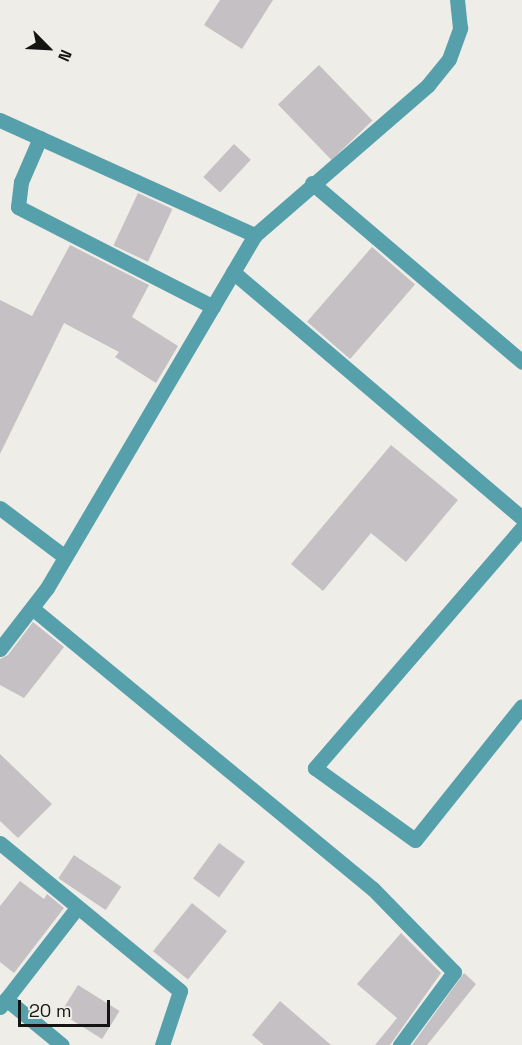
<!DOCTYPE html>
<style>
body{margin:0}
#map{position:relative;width:522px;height:1045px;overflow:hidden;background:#efede8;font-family:"Space Grotesk",sans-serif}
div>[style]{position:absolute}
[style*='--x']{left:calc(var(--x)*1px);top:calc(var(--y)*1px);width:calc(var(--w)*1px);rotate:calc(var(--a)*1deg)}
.building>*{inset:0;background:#c4c0c3;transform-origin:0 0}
.street>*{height:15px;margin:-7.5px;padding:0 7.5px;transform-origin:7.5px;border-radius:7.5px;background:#56a0ac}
span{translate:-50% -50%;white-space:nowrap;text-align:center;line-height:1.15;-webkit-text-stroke:4.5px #efede8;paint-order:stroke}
.north{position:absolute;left:18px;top:18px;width:60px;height:60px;-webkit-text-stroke:4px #efede8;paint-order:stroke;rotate:114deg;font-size:16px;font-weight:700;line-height:24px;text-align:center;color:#141412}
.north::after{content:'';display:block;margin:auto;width:21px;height:27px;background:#141412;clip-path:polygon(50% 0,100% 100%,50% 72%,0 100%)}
.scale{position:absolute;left:18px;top:1000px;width:92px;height:27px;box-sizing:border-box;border:3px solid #141412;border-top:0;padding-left:8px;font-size:18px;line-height:21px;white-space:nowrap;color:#141412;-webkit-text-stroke:4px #efede8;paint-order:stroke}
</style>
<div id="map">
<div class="building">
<i style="clip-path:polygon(220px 0,273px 0,242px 49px,204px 25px)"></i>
<i style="left:319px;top:65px;width:77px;height:57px;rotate:46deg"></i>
<i style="left:234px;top:144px;width:23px;height:45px;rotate:43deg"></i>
<i style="left:138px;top:193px;width:38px;height:58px;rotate:25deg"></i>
<i style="clip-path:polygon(70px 245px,149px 285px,132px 317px,178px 346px,156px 383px,115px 357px,119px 352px,64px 323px,0 454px,0 300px,32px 316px)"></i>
<i style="left:372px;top:247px;width:57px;height:99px;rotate:41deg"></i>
<i style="clip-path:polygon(391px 445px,458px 500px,406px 562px,371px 533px,323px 591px,291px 564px)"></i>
<i style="clip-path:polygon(33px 622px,64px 647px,24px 698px,0 685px,0 659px,8px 655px)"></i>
<i style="clip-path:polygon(0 754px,52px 804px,18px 838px,0 821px)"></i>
<i style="left:219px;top:843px;width:32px;height:44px;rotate:36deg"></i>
<i style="left:74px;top:855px;width:57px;height:28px;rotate:34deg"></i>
<i style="clip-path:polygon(20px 881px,44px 899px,47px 894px,64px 908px,14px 973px,0 962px,0 906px)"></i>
<i style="left:192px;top:903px;width:45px;height:62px;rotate:39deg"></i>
<i style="clip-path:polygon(401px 933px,441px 973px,390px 1045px,375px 1045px,397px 1018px,357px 984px)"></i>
<i style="clip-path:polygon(464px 973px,476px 984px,427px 1045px,412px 1045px)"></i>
<i style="left:78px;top:985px;width:49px;height:33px;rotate:32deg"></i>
<i style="clip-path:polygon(280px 1001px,331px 1045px,264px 1045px,252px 1035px)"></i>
</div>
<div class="street">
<i style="--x:0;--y:120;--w:280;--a:24.3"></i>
<i style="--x:40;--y:138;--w:48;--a:113.4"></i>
<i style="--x:21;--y:182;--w:25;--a:97"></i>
<i style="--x:18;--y:207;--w:219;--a:27.1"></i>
<i style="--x:312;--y:183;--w:276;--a:40.4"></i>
<i style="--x:233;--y:272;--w:380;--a:40.4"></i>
<i style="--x:0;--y:508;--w:81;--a:37"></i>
<i style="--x:522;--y:528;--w:317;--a:130.8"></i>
<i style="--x:315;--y:768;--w:123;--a:35.8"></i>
<i style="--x:415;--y:840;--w:171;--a:-51.4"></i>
<i style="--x:32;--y:608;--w:442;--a:39.5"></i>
<i style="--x:373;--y:889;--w:116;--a:45.7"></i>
<i style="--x:454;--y:972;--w:91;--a:126.5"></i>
<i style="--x:0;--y:649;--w:77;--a:-52.4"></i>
<i style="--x:47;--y:588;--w:410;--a:-59.5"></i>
<i style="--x:255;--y:235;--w:229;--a:-40.9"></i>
<i style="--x:428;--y:85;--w:33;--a:-51"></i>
<i style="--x:449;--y:59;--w:33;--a:-70"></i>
<i style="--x:460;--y:28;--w:28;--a:-96"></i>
<i style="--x:0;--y:843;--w:233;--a:39.4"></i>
<i style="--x:180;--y:991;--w:57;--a:108.4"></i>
<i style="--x:6;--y:999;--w:72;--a:39.4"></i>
<i style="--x:0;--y:1007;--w:124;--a:-52.2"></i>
</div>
<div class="north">N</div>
<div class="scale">20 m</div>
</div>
